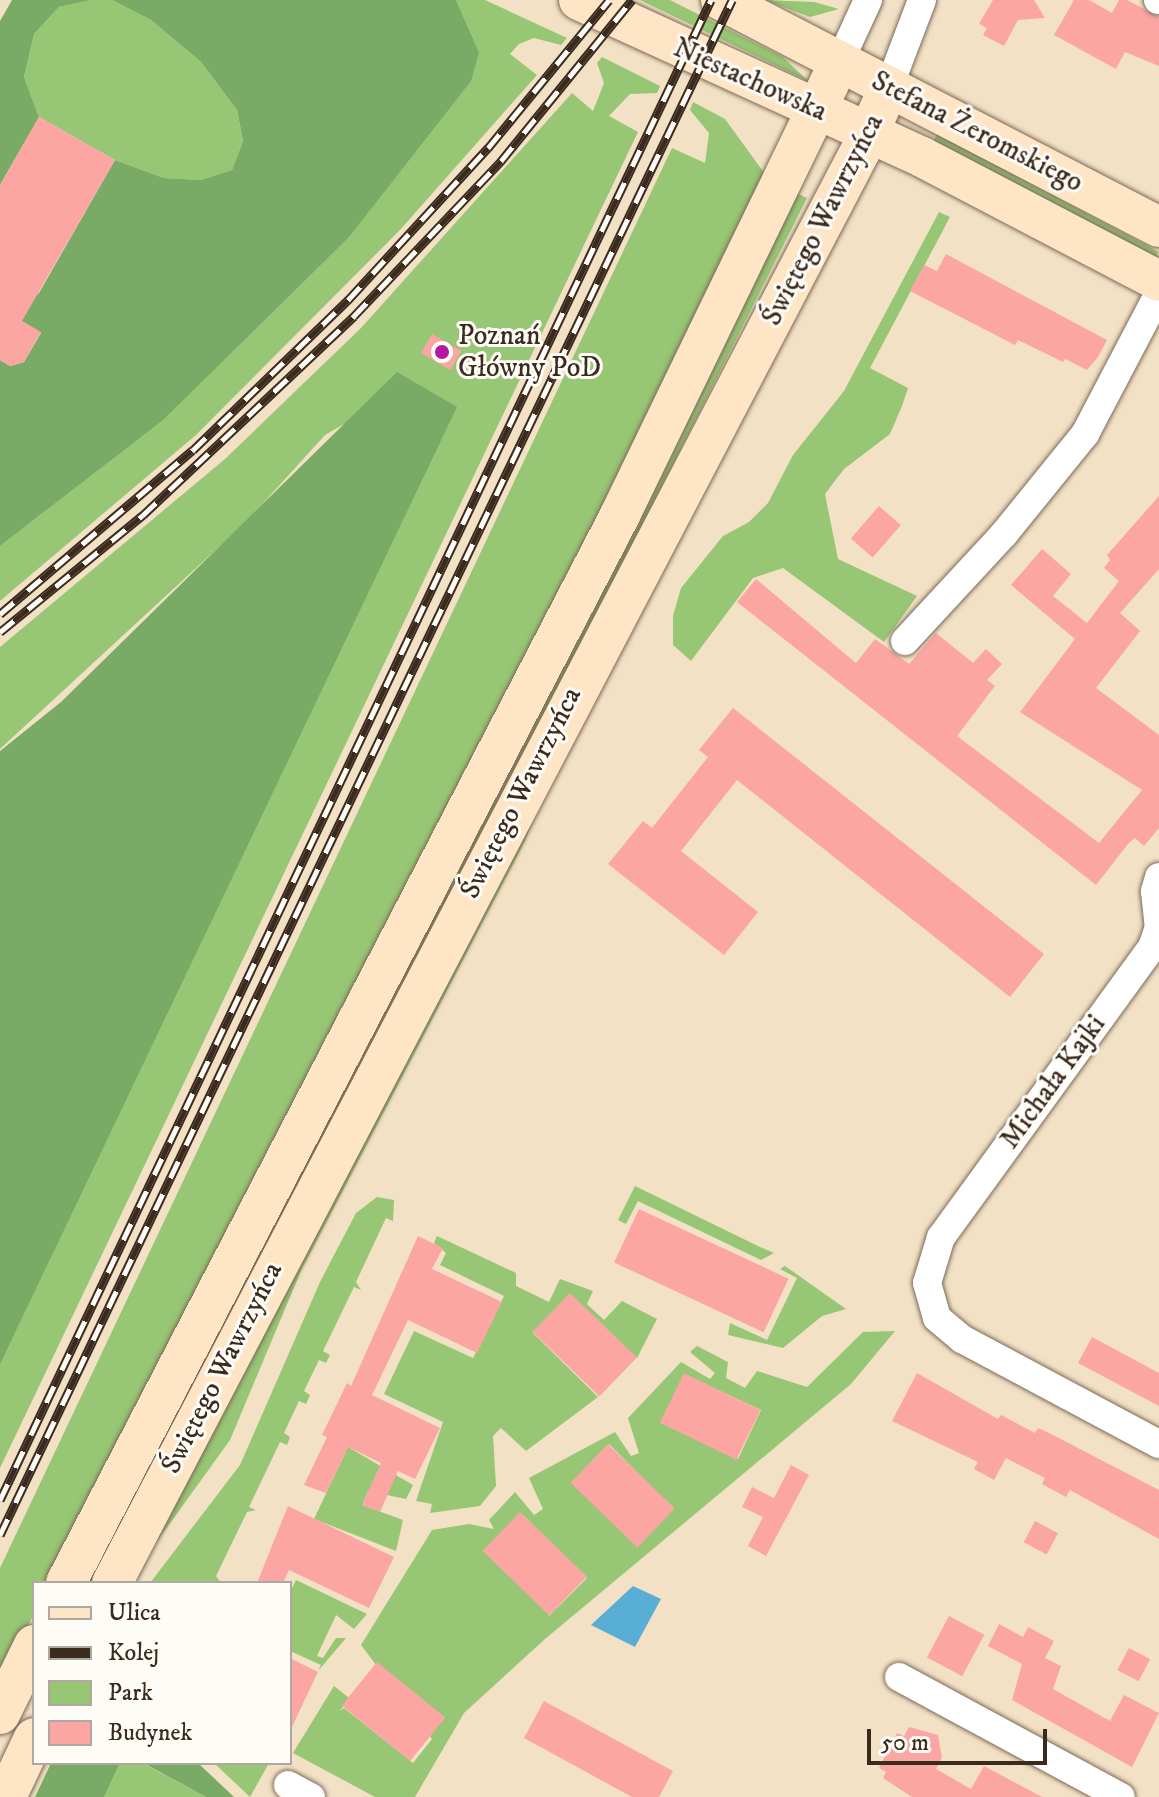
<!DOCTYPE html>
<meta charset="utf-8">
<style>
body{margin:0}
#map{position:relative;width:1159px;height:1797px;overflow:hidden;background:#f3e1c5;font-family:"IM FELL DW Pica",serif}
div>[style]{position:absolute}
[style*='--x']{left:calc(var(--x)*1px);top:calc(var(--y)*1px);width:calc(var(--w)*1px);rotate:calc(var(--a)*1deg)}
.green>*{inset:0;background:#97c674;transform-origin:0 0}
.forest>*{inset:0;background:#79ab66}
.water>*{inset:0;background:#58aed5}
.building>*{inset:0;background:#fba6a3;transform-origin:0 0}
.roads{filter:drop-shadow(0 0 2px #7b6a58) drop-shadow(0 0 2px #7b6a58)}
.street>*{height:28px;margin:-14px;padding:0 14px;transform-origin:14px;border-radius:14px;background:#fff}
.secondary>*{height:40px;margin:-20px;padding:0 20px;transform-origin:20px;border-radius:20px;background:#fde5c5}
.rail>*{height:9px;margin-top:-4.5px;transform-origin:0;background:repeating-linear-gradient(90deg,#fdfcf7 0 18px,#3b2a1e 0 36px);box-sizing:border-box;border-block:2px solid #3b2a1e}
.dots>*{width:22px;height:22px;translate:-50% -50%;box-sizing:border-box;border:4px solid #fdfcf7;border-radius:50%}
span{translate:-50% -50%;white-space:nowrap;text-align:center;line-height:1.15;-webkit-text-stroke:6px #fdfcf7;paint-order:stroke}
.street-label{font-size:28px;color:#3b2a1e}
.poi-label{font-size:28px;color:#3b2a1e}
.left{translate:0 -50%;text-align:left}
.legend{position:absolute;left:32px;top:1581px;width:260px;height:184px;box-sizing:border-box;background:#fdfcf7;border:2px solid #afa8a0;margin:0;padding:10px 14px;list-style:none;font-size:24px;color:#3b2a1e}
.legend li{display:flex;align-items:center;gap:16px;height:40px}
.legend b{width:40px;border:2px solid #afa8a0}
.scale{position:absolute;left:867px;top:1729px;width:180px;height:36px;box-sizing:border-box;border:4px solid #3b2a1e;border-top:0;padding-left:10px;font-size:24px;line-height:28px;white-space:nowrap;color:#3b2a1e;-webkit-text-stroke:6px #fdfcf7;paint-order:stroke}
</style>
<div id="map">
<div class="green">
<i style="clip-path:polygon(91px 0,112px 0,151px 20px,201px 62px,237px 110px,243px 141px,232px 170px,201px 180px,164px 178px,115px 160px,39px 117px,24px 77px,34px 34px,59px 7px)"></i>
<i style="clip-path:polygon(456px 0,485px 0,567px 38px,561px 45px,534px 38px,519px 44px,510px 54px,537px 75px,400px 230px,196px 435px,0 601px,0 546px,161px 422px,479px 52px)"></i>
<i style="clip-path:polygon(640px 0,670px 0,783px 57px,808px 81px)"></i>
<i style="clip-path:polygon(765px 0,814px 2px,839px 9px,810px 17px)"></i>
<i style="clip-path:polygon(602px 57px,660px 86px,657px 93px,630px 94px,609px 116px,638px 132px,0 1468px,0 1339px,379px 404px,325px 435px,247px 521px,0 749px,0 647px,225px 459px,361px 328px,572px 93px,593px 111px,604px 83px,597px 63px)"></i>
<i style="clip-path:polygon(693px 102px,725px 119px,770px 181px,50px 1583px,34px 1583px,34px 1614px,0 1683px,0 1568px,672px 148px,705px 163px,709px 133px,690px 110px)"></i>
<i style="left:937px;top:134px;width:251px;height:12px;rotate:28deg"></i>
<i style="clip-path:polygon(796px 193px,807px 198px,602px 606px,94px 1583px,82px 1583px)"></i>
<i style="clip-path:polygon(939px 212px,950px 217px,870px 368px,908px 388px,902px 406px,890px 434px,844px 469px,825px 494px,838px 559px,917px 596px,884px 642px,783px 568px,753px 578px,691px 661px,673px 645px,673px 616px,681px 588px,723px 536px,749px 522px,768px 503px,793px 455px,844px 391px)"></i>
<i style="clip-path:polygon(545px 788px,525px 841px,301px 1271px,230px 1440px,145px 1558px)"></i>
<i style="clip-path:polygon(635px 1186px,760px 1247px,774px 1253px,761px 1260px,638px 1201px,626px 1224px,618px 1220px)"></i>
<i style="clip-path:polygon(377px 1197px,394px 1200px,393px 1221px,386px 1218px,356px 1282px,361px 1290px,354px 1287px,323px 1351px,330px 1355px,326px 1363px,319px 1360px,304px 1391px,310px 1395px,306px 1404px,299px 1401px,284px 1433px,290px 1437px,287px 1445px,280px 1442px,249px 1507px,256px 1510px,247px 1512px,216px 1576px,221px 1583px,150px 1583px,240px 1465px,320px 1282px,356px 1213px)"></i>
<i style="clip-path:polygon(437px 1236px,516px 1273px,516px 1286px,549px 1302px,560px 1279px,593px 1291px,587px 1304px,604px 1320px,622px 1301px,657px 1319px,637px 1358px,532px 1332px,598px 1397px,526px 1451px,501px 1428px,493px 1436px,496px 1486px,480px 1506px,430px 1513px,432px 1504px,416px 1501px,443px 1422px,384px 1394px,414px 1331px,473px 1358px,504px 1296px,440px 1265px,446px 1253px,434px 1243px)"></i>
<i style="clip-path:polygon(785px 1266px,846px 1309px,822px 1316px,783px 1348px,728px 1335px,730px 1323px,767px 1340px,797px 1278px,780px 1269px)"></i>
<i style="clip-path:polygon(evenodd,895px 1331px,851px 1384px,545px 1639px,464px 1713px,415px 1797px,375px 1797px,293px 1753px,334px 1686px,349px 1698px,340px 1711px,344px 1708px,413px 1763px,432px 1739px,361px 1645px,432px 1530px,469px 1524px,494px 1529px,489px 1520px,515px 1492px,534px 1515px,543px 1509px,529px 1478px,615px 1432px,631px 1456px,639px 1453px,628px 1418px,681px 1362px,710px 1379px,715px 1373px,690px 1352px,697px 1346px,728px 1362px,726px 1378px,745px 1388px,757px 1371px,807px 1387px,863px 1332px,895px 1331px,684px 1374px,761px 1410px,738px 1459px,661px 1423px,684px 1374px,895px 1331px,609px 1444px,674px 1509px,571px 1483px,609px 1444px,895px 1331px,521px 1513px,587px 1578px,549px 1616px,521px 1513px)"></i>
<i style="clip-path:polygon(348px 1447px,413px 1485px,406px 1499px,368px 1491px,362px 1505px,403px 1520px,396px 1551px,314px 1519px)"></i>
<i style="clip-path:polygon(296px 1580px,367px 1614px,354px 1629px,336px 1615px,317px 1656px,323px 1658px,336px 1638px,346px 1638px,318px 1671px,321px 1665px,290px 1651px,290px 1592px)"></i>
<i style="clip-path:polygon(120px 1763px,142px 1763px,206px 1797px,104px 1797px)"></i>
<i style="clip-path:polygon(214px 1763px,269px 1763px,250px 1797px)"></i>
</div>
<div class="forest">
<i style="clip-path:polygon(12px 0,91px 0,59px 7px,34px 34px,24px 77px,39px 117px,0 185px,0 21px)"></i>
<i style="clip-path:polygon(112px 0,456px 0,479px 52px,471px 81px,349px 237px,161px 422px,0 546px,0 360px,10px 366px,24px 362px,41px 333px,14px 316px,39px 293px,115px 160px,164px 178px,201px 180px,232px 170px,243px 141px,237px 110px,201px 62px,151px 20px)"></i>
<i style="clip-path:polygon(397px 372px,457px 407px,0 1364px,0 751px,61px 702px)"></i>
<i style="clip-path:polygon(51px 1763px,120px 1763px,104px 1797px,35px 1797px)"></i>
<i style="clip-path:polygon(143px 1763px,198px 1763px,234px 1797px,206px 1797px)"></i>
</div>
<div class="water">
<i style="clip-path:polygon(633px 1586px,661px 1599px,635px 1647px,591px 1625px)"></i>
</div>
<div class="building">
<i style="clip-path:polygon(993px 0,1034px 0,1045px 18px,1018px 20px,1004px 46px,983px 35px,987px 28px,979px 24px)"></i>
<i style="clip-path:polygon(1074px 0,1089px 0,1112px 13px,1119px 0,1127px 0,1159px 17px,1159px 66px,1125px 52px,1116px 69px,1054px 35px)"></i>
<i style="clip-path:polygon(39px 117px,115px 160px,22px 321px,41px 332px,24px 362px,10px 366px,0 360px,0 185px)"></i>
<i style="clip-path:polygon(946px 254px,1107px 340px,1098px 357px,1087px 370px,1065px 359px,1063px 362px,1018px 340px,1015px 345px,910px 291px,924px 265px,937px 271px)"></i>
<i style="left:432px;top:334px;width:34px;height:22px;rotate:30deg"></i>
<i style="clip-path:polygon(1159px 496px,1159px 569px,1120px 613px,1140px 631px,1096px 688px,1159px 735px,1159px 828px,1144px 846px,1135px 838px,1128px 844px,1096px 885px,737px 602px,756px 579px,856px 663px,875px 639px,909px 664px,936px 633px,973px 663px,986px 649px,1002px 664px,987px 680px,995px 686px,957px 736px,1099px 843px,1142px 790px,1020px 712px,1075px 639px,1011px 585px,1042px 549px,1071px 574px,1053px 596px,1087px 623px,1119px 581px,1104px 568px,1110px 560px,1107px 555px)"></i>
<i style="left:879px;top:506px;width:29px;height:43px;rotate:41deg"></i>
<i style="clip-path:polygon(733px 708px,1044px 954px,1010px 997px,737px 780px,681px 851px,758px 912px,724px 955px,608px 864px,643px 821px,652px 828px,708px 757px,699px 750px)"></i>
<i style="left:639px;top:1209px;width:165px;height:59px;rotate:25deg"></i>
<i style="clip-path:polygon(418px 1236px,443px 1248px,432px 1269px,502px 1302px,477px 1353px,408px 1320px,372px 1395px,440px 1428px,415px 1479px,398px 1471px,380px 1512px,362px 1505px,381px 1463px,348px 1447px,326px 1493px,304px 1485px,327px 1437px,322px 1435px,347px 1383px,351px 1386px)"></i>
<i style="left:570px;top:1293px;width:93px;height:54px;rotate:44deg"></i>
<i style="clip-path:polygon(1092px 1337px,1159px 1373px,1159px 1406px,1078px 1363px)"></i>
<i style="left:684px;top:1373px;width:85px;height:55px;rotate:26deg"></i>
<i style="clip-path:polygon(917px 1373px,998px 1419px,1001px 1415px,1035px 1433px,1038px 1428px,1051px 1434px,1159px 1490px,1159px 1539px,1070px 1490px,1066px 1497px,1042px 1484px,1045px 1478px,1006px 1458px,994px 1480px,974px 1469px,978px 1462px,892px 1421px)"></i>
<i style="left:608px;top:1444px;width:93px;height:54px;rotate:44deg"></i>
<i style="clip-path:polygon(791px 1465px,809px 1475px,766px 1556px,748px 1546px,763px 1517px,742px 1507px,752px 1487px,774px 1498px)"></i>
<i style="clip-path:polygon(288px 1506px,394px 1557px,369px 1608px,289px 1570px,283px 1583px,257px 1583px)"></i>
<i style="left:520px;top:1512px;width:93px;height:54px;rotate:44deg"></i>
<i style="left:1035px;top:1521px;width:26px;height:24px;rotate:28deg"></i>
<i style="left:949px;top:1616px;width:40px;height:47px;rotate:28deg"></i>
<i style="clip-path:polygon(999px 1624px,1023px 1637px,1028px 1627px,1054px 1641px,1045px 1658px,1061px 1666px,1053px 1689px,1110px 1721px,1124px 1695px,1159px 1713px,1132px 1767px,1012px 1700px,1022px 1664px,988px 1646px)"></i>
<i style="left:1129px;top:1648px;width:24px;height:25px;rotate:28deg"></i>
<i style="clip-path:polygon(290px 1658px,318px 1672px,290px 1731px)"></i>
<i style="left:377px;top:1662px;width:88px;height:56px;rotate:39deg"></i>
<i style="clip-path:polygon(544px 1701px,673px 1771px,659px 1797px,632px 1797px,524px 1738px)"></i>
<i style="clip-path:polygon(909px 1727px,938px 1735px,942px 1758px,936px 1769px,971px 1789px,984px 1766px,1042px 1797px,912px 1797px,883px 1778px,886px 1772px,879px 1768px,897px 1733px,904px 1736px)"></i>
</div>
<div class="roads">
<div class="street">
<i style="--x:1158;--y:0;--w:1;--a:0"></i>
<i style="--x:840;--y:61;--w:67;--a:-65.3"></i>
<i style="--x:889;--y:87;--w:93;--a:-69.2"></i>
<i style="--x:905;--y:641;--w:146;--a:-47.2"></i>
<i style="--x:1004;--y:534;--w:129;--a:-51"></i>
<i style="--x:1085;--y:434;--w:159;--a:-62.3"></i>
<i style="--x:1159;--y:877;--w:15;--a:106"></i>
<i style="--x:1155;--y:891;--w:36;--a:84"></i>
<i style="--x:1159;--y:927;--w:21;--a:109"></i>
<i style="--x:1152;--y:947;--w:359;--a:126"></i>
<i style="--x:941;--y:1237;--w:48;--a:106.9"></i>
<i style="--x:927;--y:1283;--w:36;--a:74"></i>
<i style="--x:937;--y:1318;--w:33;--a:40"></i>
<i style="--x:962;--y:1339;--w:223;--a:28.1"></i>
<i style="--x:899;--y:1677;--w:252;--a:28.4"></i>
<i style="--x:288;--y:1785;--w:26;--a:28"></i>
</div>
<div class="secondary">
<i style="--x:579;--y:0;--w:377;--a:24.6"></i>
<i style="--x:922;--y:157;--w:267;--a:27.6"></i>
<i style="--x:721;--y:0;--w:493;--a:27.4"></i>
<i style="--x:66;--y:1583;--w:1203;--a:-62.58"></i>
<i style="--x:620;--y:515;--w:504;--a:-64.15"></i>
<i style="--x:112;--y:1583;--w:1621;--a:-62.41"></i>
<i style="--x:863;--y:146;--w:64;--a:-66.2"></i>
<i style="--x:0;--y:1714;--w:77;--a:-63.8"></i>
<i style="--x:6;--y:1797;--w:65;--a:-64.6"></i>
</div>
</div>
<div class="rail">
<i style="--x:0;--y:614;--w:253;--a:-40.4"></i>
<i style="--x:193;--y:450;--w:216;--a:-44.1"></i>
<i style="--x:348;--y:300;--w:207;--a:-47.4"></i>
<i style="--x:488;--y:148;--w:191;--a:-50.7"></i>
<i style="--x:0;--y:632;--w:185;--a:-39.3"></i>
<i style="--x:143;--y:515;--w:290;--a:-43.3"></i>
<i style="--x:354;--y:316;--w:214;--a:-46.5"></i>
<i style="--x:501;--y:161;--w:208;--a:-50.9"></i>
<i style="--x:0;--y:1500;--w:1660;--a:-64.64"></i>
<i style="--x:0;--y:1535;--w:1701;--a:-64.5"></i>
</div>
<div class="dots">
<i style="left:442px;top:352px;background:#b5179e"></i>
</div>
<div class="street-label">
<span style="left:750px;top:80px;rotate:24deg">Niestachowska</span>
<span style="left:977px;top:132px;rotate:27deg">Stefana Żeromskiego</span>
<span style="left:823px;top:220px;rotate:-63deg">Świętego Wawrzyńca</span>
<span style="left:521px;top:793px;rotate:-63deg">Świętego Wawrzyńca</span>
<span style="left:1053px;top:1082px;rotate:-54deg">Michała Kajki</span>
<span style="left:222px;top:1368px;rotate:-63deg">Świętego Wawrzyńca</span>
</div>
<div class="poi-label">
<span class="left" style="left:458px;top:352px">Poznań<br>Główny PoD</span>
</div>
<ul class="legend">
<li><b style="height:10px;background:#fde5c5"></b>Ulica</li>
<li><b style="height:10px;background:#3b2a1e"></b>Kolej</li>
<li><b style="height:22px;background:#97c674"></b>Park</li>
<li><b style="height:22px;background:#fba6a3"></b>Budynek</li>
</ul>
<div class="scale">50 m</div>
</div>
